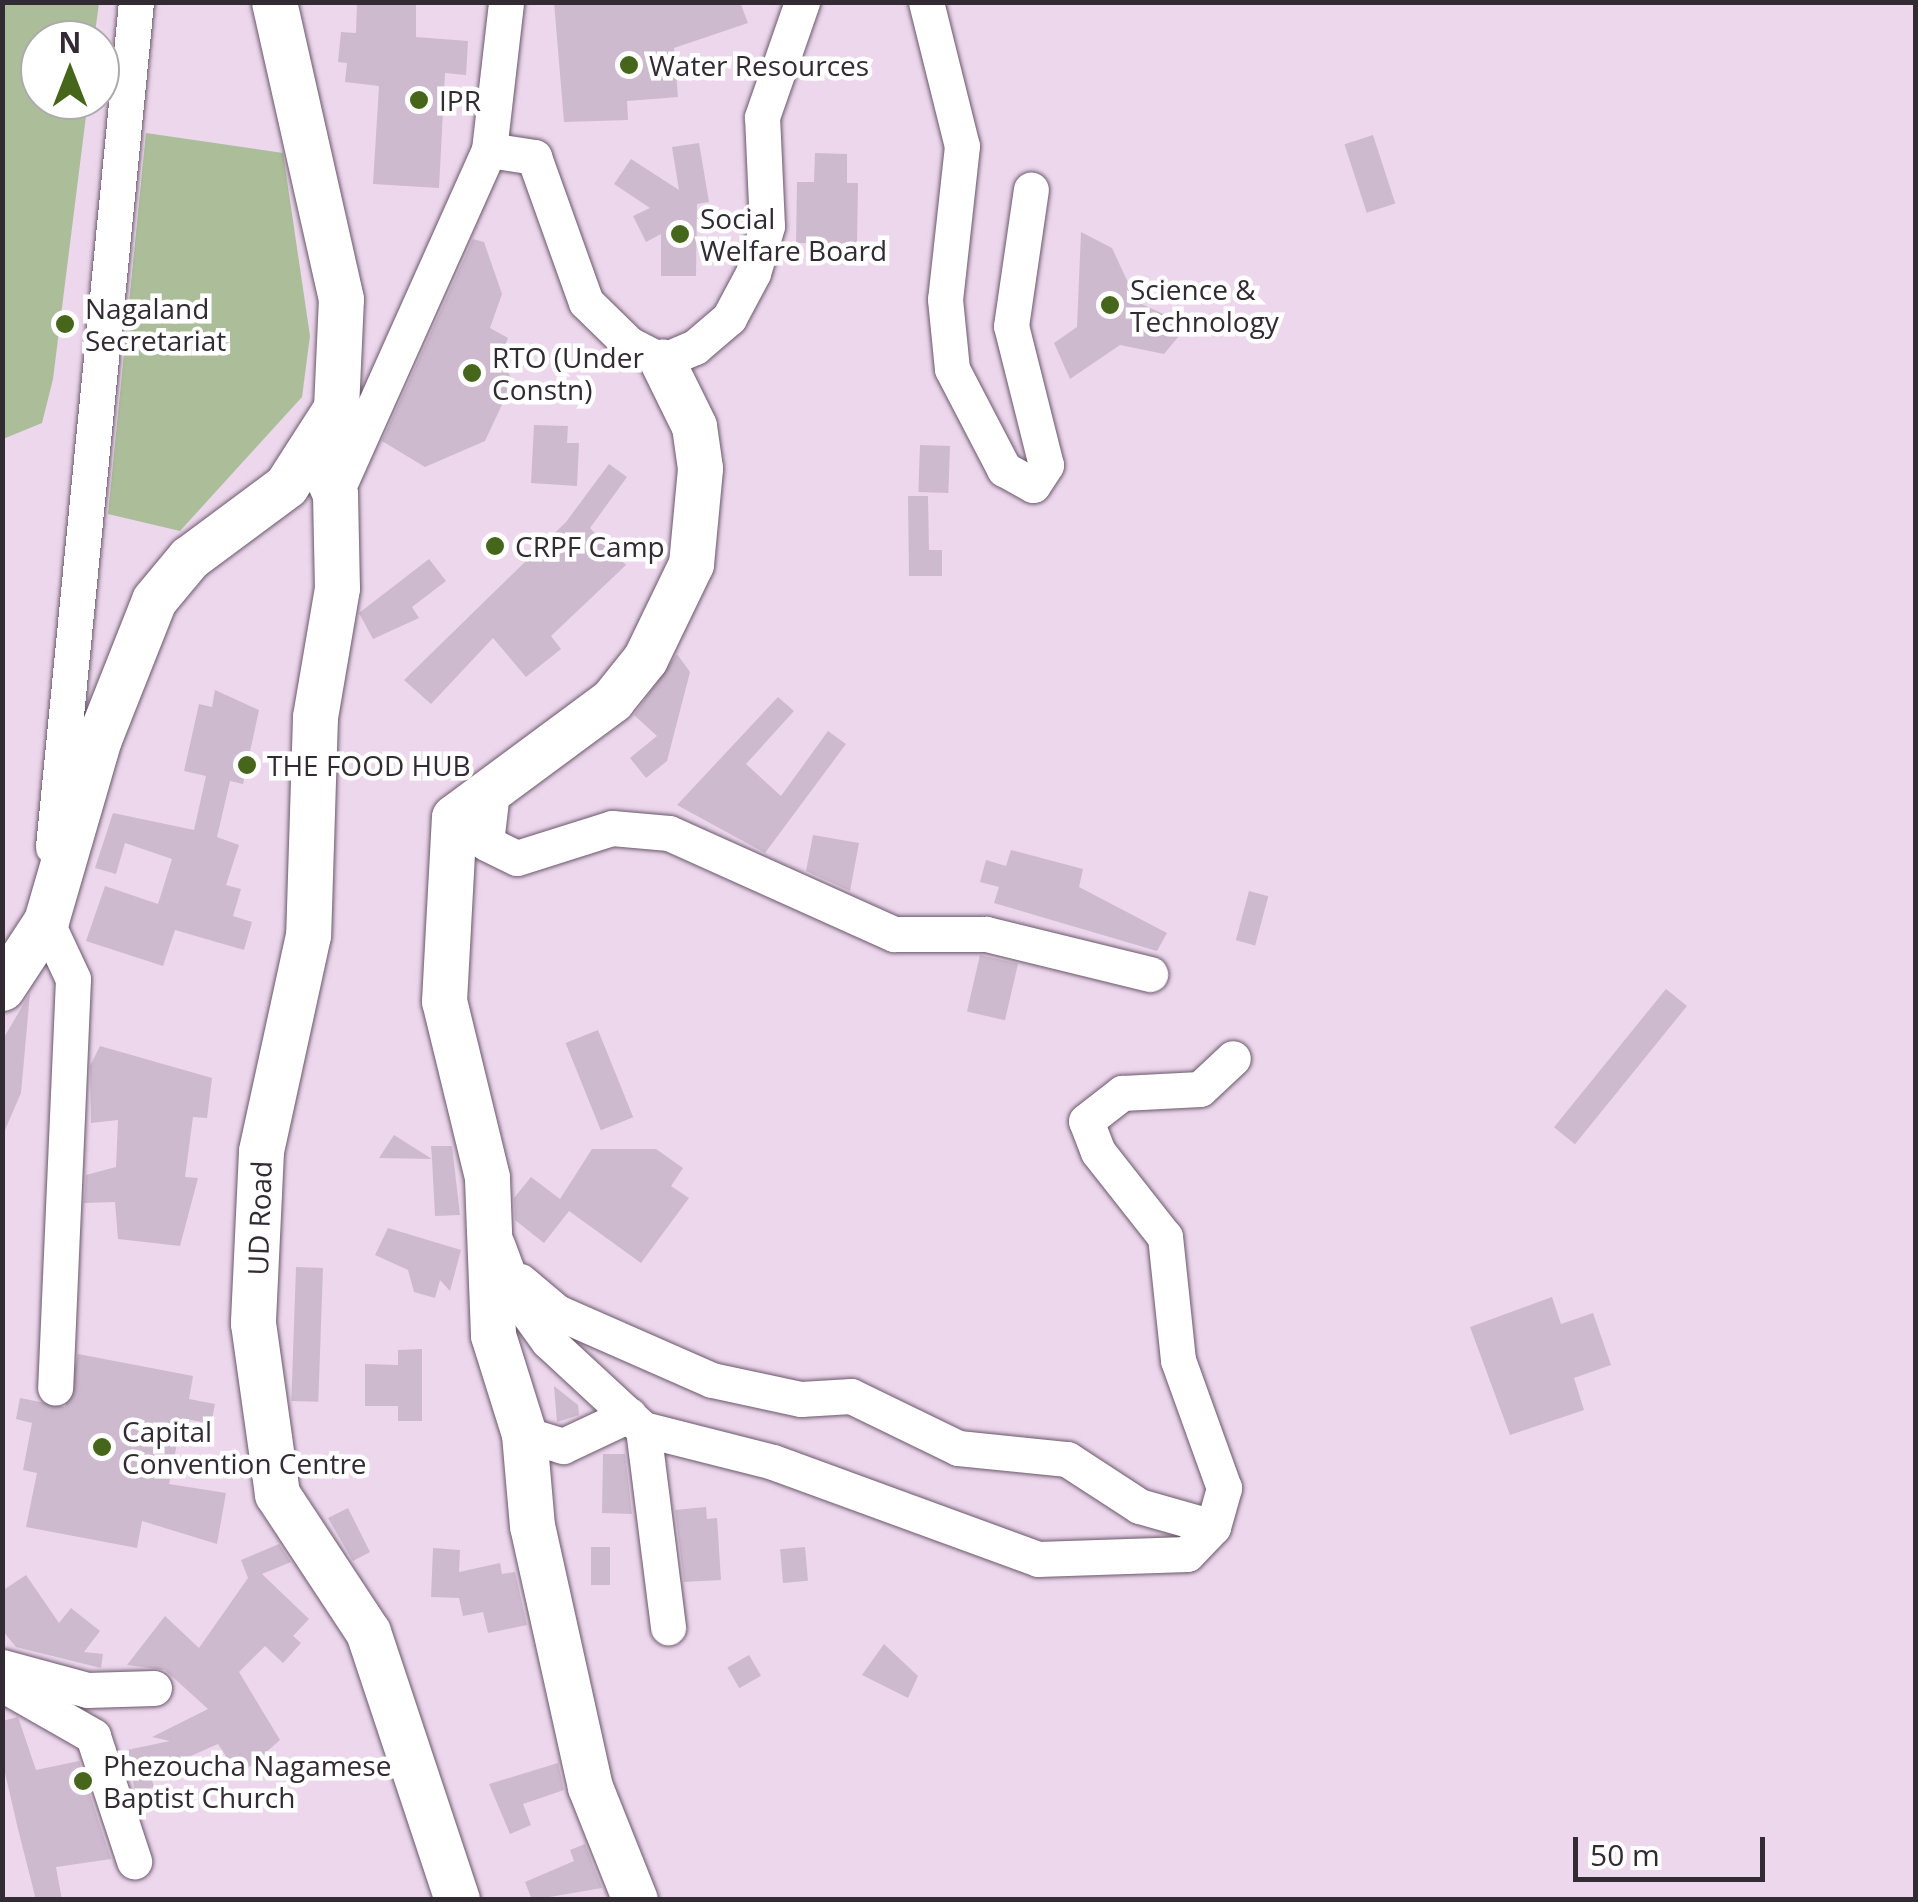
<!DOCTYPE html>
<style>
body{margin:0}
#map{position:relative;width:1918px;height:1902px;overflow:hidden;background:#ecd7ec;font-family:"Open Sans",sans-serif}
div>[style]{position:absolute}
[style*='--x']{left:calc(var(--x)*1px);top:calc(var(--y)*1px);width:calc(var(--w)*1px);rotate:calc(var(--a)*1deg)}
.green>*{inset:0;background:#abbe99}
.building>*{inset:0;background:#cebace;transform-origin:0 0}
.roads{filter:drop-shadow(0 0 2px #6a586a) drop-shadow(0 0 2px #6a586a)}
.minor>*{height:35px;margin:-17.5px;padding:0 17.5px;transform-origin:17.5px;border-radius:17.5px;background:#fff}
.major>*{height:45px;margin:-22.5px;padding:0 22.5px;transform-origin:22.5px;border-radius:22.5px;background:#fff}
.dots>*{width:28px;height:28px;translate:-50% -50%;box-sizing:border-box;border:5px solid #fff;border-radius:50%}
span{translate:-50% -50%;white-space:nowrap;text-align:center;line-height:1.15;-webkit-text-stroke:9px #fff;paint-order:stroke}
.poi-label{font-size:28px;color:#332b33}
.left{translate:0 -50%;text-align:left}
.street-label{font-size:28px;color:#332b33}
.frame{position:absolute;inset:0;border:5px solid #332b33;pointer-events:none}
.north{position:absolute;left:20px;top:20px;width:100px;height:100px;box-sizing:border-box;background:#fff;border:2px solid #adaaad;border-radius:50%;rotate:0deg;font-size:28px;font-weight:700;line-height:40px;text-align:center;color:#332b33}
.north::after{content:'';display:block;margin:auto;width:35px;height:45px;background:#46661c;clip-path:polygon(50% 0,100% 100%,50% 72%,0 100%)}
.scale{position:absolute;left:1573px;top:1837px;width:192px;height:45px;box-sizing:border-box;border:5px solid #332b33;border-top:0;padding-left:12px;font-size:30px;line-height:35px;white-space:nowrap;color:#332b33;-webkit-text-stroke:8px #fff;paint-order:stroke}
</style>
<div id="map">
<div class="green">
<i style="clip-path:polygon(3px 2px,99px 3px,94px 40px,40px 40px,40px 100px,88px 100px,53px 379px,42px 423px,3px 439px)"></i>
<i style="clip-path:polygon(146px 133px,283px 153px,310px 336px,302px 397px,180px 531px,108px 514px)"></i>
</div>
<div class="building">
<i style="clip-path:polygon(357px 2px,416px 2px,416px 37px,468px 41px,466px 75px,445px 73px,439px 188px,373px 184px,379px 86px,345px 82px,347px 63px,338px 62px,341px 32px,356px 33px)"></i>
<i style="clip-path:polygon(554px 2px,740px 2px,748px 23px,674px 48px,678px 97px,627px 101px,628px 120px,564px 122px)"></i>
<i style="left:1373px;top:135px;width:72px;height:30px;rotate:72deg"></i>
<i style="clip-path:polygon(699px 143px,709px 202px,697px 204px,696px 276px,661px 276px,661px 234px,646px 242px,633px 216px,650px 208px,614px 184px,631px 159px,679px 190px,672px 147px)"></i>
<i style="clip-path:polygon(815px 153px,847px 154px,847px 183px,858px 183px,857px 244px,796px 243px,797px 182px,814px 182px)"></i>
<i style="clip-path:polygon(1081px 232px,1112px 248px,1137px 302px,1188px 325px,1164px 354px,1120px 345px,1070px 379px,1054px 343px,1077px 327px)"></i>
<i style="clip-path:polygon(473px 239px,484px 242px,502px 294px,490px 328px,508px 338px,500px 358px,513px 381px,485px 441px,425px 467px,382px 441px)"></i>
<i style="clip-path:polygon(534px 425px,568px 426px,567px 443px,579px 443px,577px 486px,531px 483px)"></i>
<i style="left:920px;top:445px;width:30px;height:47px;rotate:2deg"></i>
<i style="clip-path:polygon(609px 464px,627px 477px,590px 528px,626px 565px,551px 636px,561px 649px,526px 677px,493px 638px,431px 704px,404px 680px,566px 522px)"></i>
<i style="clip-path:polygon(908px 496px,928px 496px,929px 550px,942px 550px,942px 576px,909px 576px)"></i>
<i style="clip-path:polygon(429px 559px,446px 581px,412px 607px,419px 618px,373px 639px,359px 613px)"></i>
<i style="clip-path:polygon(677px 654px,690px 672px,667px 761px,646px 778px,630px 758px,657px 736px,634px 715px)"></i>
<i style="clip-path:polygon(215px 690px,259px 710px,243px 784px,230px 781px,217px 837px,239px 845px,226px 885px,241px 889px,233px 916px,252px 922px,244px 950px,175px 930px,163px 966px,86px 941px,105px 886px,158px 904px,172px 859px,125px 843px,116px 874px,95px 868px,113px 813px,194px 830px,206px 776px,184px 771px,199px 704px,212px 707px)"></i>
<i style="clip-path:polygon(778px 697px,794px 711px,746px 764px,781px 796px,828px 731px,846px 744px,765px 853px,677px 805px)"></i>
<i style="clip-path:polygon(813px 835px,859px 843px,850px 891px,806px 871px)"></i>
<i style="clip-path:polygon(1011px 850px,1083px 869px,1079px 887px,1167px 933px,1157px 951px,994px 903px,999px 887px,980px 882px,986px 860px,1006px 866px)"></i>
<i style="left:1249px;top:891px;width:20px;height:51px;rotate:15deg"></i>
<i style="left:980px;top:955px;width:39px;height:58px;rotate:13deg"></i>
<i style="left:1666px;top:989px;width:27px;height:178px;rotate:39deg"></i>
<i style="clip-path:polygon(30px 993px,21px 1093px,2px 1137px,2px 1041px)"></i>
<i style="left:598px;top:1030px;width:94px;height:35px;rotate:68deg"></i>
<i style="clip-path:polygon(100px 1046px,212px 1078px,207px 1118px,193px 1117px,185px 1177px,198px 1178px,180px 1246px,118px 1239px,115px 1202px,84px 1203px,86px 1175px,116px 1167px,118px 1120px,91px 1123px,90px 1066px)"></i>
<i style="clip-path:polygon(394px 1135px,432px 1159px,431px 1146px,452px 1146px,460px 1215px,435px 1216px,432px 1159px,379px 1158px)"></i>
<i style="clip-path:polygon(592px 1149px,656px 1149px,683px 1168px,671px 1186px,689px 1198px,641px 1263px,569px 1211px,544px 1243px,515px 1220px,514px 1198px,531px 1177px,560px 1199px)"></i>
<i style="clip-path:polygon(388px 1228px,461px 1250px,450px 1291px,440px 1280px,435px 1298px,414px 1292px,408px 1270px,375px 1255px)"></i>
<i style="left:296px;top:1267px;width:27px;height:134px;rotate:2deg"></i>
<i style="clip-path:polygon(1552px 1297px,1561px 1324px,1593px 1313px,1611px 1365px,1574px 1378px,1584px 1410px,1510px 1435px,1470px 1327px)"></i>
<i style="clip-path:polygon(422px 1349px,422px 1421px,398px 1421px,398px 1406px,365px 1406px,365px 1364px,398px 1365px,398px 1350px)"></i>
<i style="clip-path:polygon(78px 1354px,193px 1376px,189px 1399px,215px 1404px,211px 1424px,182px 1418px,169px 1484px,226px 1493px,217px 1544px,142px 1521px,137px 1548px,26px 1527px,37px 1473px,23px 1470px,32px 1423px,16px 1419px,20px 1398px,65px 1407px)"></i>
<i style="clip-path:polygon(554px 1386px,578px 1405px,579px 1415px,557px 1422px)"></i>
<i style="clip-path:polygon(603px 1454px,625px 1454px,632px 1514px,602px 1513px)"></i>
<i style="clip-path:polygon(706px 1507px,707px 1519px,717px 1518px,721px 1580px,684px 1582px,675px 1510px)"></i>
<i style="clip-path:polygon(348px 1508px,370px 1552px,353px 1561px,328px 1518px)"></i>
<i style="clip-path:polygon(279px 1544px,291px 1562px,262px 1574px,309px 1619px,293px 1636px,301px 1643px,283px 1663px,265px 1646px,239px 1672px,280px 1740px,239px 1776px,218px 1744px,150px 1774px,154px 1787px,135px 1792px,127px 1750px,170px 1741px,152px 1737px,208px 1709px,165px 1670px,127px 1665px,165px 1616px,199px 1648px,248px 1578px,241px 1560px)"></i>
<i style="left:591px;top:1547px;width:19px;height:38px"></i>
<i style="left:805px;top:1547px;width:34px;height:25px;rotate:85deg"></i>
<i style="clip-path:polygon(433px 1548px,460px 1550px,459px 1572px,500px 1563px,502px 1574px,515px 1572px,527px 1625px,488px 1633px,483px 1612px,463px 1616px,459px 1598px,431px 1597px)"></i>
<i style="clip-path:polygon(26px 1575px,59px 1623px,71px 1608px,100px 1631px,84px 1652px,103px 1654px,101px 1668px,16px 1647px,2px 1630px,2px 1591px)"></i>
<i style="clip-path:polygon(884px 1644px,918px 1676px,908px 1698px,862px 1675px)"></i>
<i style="left:749px;top:1655px;width:24px;height:25px;rotate:60deg"></i>
<i style="clip-path:polygon(18px 1717px,36px 1770px,79px 1761px,111px 1859px,56px 1867px,62px 1900px,36px 1900px,18px 1829px,2px 1760px,2px 1721px)"></i>
<i style="clip-path:polygon(558px 1763px,564px 1790px,523px 1804px,531px 1825px,510px 1834px,489px 1784px)"></i>
<i style="clip-path:polygon(585px 1844px,602px 1888px,532px 1900px,525px 1882px,574px 1861px,570px 1850px)"></i>
</div>
<div class="roads">
<div class="minor">
<i style="--x:926;--y:2;--w:148;--a:76"></i>
<i style="--x:962;--y:146;--w:154;--a:96.3"></i>
<i style="--x:945;--y:299;--w:70;--a:84.3"></i>
<i style="--x:952;--y:369;--w:113;--a:62.5"></i>
<i style="--x:1004;--y:469;--w:33;--a:29"></i>
<i style="--x:1033;--y:485;--w:24;--a:-57"></i>
<i style="--x:1046;--y:465;--w:143;--a:-104.1"></i>
<i style="--x:1011;--y:326;--w:138;--a:-81.7"></i>
<i style="--x:489;--y:150;--w:46;--a:8.8"></i>
<i style="--x:534;--y:157;--w:154;--a:70.3"></i>
<i style="--x:586;--y:302;--w:60;--a:44.3"></i>
<i style="--x:629;--y:344;--w:37;--a:27"></i>
<i style="--x:662;--y:361;--w:36;--a:-23"></i>
<i style="--x:695;--y:347;--w:45;--a:-40.5"></i>
<i style="--x:729;--y:318;--w:51;--a:-61.9"></i>
<i style="--x:753;--y:273;--w:49;--a:-73.4"></i>
<i style="--x:767;--y:226;--w:109;--a:-92.6"></i>
<i style="--x:762;--y:117;--w:122;--a:-70.8"></i>
<i style="--x:335;--y:494;--w:377;--a:-65.9"></i>
<i style="--x:489;--y:150;--w:149;--a:-83.4"></i>
<i style="--x:493;--y:783;--w:60;--a:96.7"></i>
<i style="--x:486;--y:843;--w:34;--a:26"></i>
<i style="--x:517;--y:858;--w:100;--a:-17.5"></i>
<i style="--x:612;--y:828;--w:57;--a:5"></i>
<i style="--x:669;--y:833;--w:247;--a:24.2"></i>
<i style="--x:894;--y:934;--w:92;--a:0"></i>
<i style="--x:986;--y:934;--w:169;--a:13.7"></i>
<i style="--x:53;--y:847;--w:849;--a:-84.39"></i>
<i style="--x:48;--y:899;--w:22;--a:95"></i>
<i style="--x:46;--y:921;--w:64;--a:65"></i>
<i style="--x:73;--y:979;--w:409;--a:92.5"></i>
<i style="--x:497;--y:1244;--w:58;--a:69.7"></i>
<i style="--x:517;--y:1298;--w:53;--a:54.2"></i>
<i style="--x:548;--y:1341;--w:129;--a:42.8"></i>
<i style="--x:643;--y:1429;--w:134;--a:14.2"></i>
<i style="--x:773;--y:1462;--w:282;--a:20.1"></i>
<i style="--x:1038;--y:1559;--w:149;--a:-1.9"></i>
<i style="--x:1187;--y:1554;--w:37;--a:-46"></i>
<i style="--x:1213;--y:1527;--w:41;--a:-74.2"></i>
<i style="--x:1224;--y:1488;--w:136;--a:-109.8"></i>
<i style="--x:1178;--y:1360;--w:124;--a:-96"></i>
<i style="--x:1165;--y:1237;--w:108;--a:-128.2"></i>
<i style="--x:1098;--y:1152;--w:33;--a:-111"></i>
<i style="--x:1086;--y:1121;--w:46;--a:-37.9"></i>
<i style="--x:1122;--y:1093;--w:78;--a:-2.9"></i>
<i style="--x:1200;--y:1089;--w:45;--a:-43.2"></i>
<i style="--x:520;--y:1281;--w:48;--a:40"></i>
<i style="--x:557;--y:1312;--w:169;--a:23.7"></i>
<i style="--x:712;--y:1380;--w:91;--a:12.1"></i>
<i style="--x:801;--y:1399;--w:50;--a:-3.4"></i>
<i style="--x:851;--y:1396;--w:119;--a:25.9"></i>
<i style="--x:958;--y:1448;--w:110;--a:5.8"></i>
<i style="--x:1067;--y:1459;--w:86;--a:33.1"></i>
<i style="--x:1139;--y:1506;--w:77;--a:15.8"></i>
<i style="--x:643;--y:1429;--w:200;--a:82.8"></i>
<i style="--x:524;--y:1434;--w:41;--a:17.1"></i>
<i style="--x:563;--y:1446;--w:73;--a:-25.2"></i>
<i style="--x:2;--y:1667;--w:88;--a:15.1"></i>
<i style="--x:87;--y:1690;--w:67;--a:-1.7"></i>
<i style="--x:2;--y:1684;--w:105;--a:29.7"></i>
<i style="--x:93;--y:1736;--w:132;--a:71.8"></i>
</div>
<div class="major">
<i style="--x:313;--y:445;--w:54;--a:65.8"></i>
<i style="--x:335;--y:494;--w:94;--a:88.8"></i>
<i style="--x:337;--y:588;--w:131;--a:99.7"></i>
<i style="--x:315;--y:717;--w:218;--a:91.8"></i>
<i style="--x:308;--y:935;--w:221;--a:102.3"></i>
<i style="--x:261;--y:1151;--w:172;--a:92.7"></i>
<i style="--x:253;--y:1323;--w:173;--a:82"></i>
<i style="--x:277;--y:1494;--w:165;--a:56.6"></i>
<i style="--x:368;--y:1632;--w:282;--a:71.6"></i>
<i style="--x:2;--y:988;--w:80;--a:-56.7"></i>
<i style="--x:46;--y:921;--w:190;--a:-73.8"></i>
<i style="--x:99;--y:739;--w:149;--a:-68.4"></i>
<i style="--x:154;--y:600;--w:55;--a:-50.2"></i>
<i style="--x:189;--y:558;--w:121;--a:-36.6"></i>
<i style="--x:286;--y:486;--w:93;--a:-57.3"></i>
<i style="--x:336;--y:408;--w:109;--a:-87.4"></i>
<i style="--x:341;--y:299;--w:304;--a:-102.7"></i>
<i style="--x:635;--y:1900;--w:122;--a:-111.7"></i>
<i style="--x:590;--y:1787;--w:267;--a:-102.5"></i>
<i style="--x:532;--y:1526;--w:92;--a:-95"></i>
<i style="--x:524;--y:1434;--w:104;--a:-107.4"></i>
<i style="--x:493;--y:1335;--w:158;--a:-92.2"></i>
<i style="--x:487;--y:1177;--w:181;--a:-103.7"></i>
<i style="--x:444;--y:1001;--w:184;--a:-86.9"></i>
<i style="--x:454;--y:817;--w:197;--a:-36.5"></i>
<i style="--x:612;--y:700;--w:53;--a:-51.2"></i>
<i style="--x:645;--y:659;--w:106;--a:-64.2"></i>
<i style="--x:691;--y:564;--w:96;--a:-84.6"></i>
<i style="--x:700;--y:468;--w:42;--a:-98.1"></i>
<i style="--x:694;--y:426;--w:72;--a:-116.2"></i>
</div>
</div>
<div class="dots">
<i style="left:629px;top:65px;background:#46661c"></i>
<i style="left:419px;top:100px;background:#46661c"></i>
<i style="left:680px;top:234px;background:#46661c"></i>
<i style="left:1110px;top:305px;background:#46661c"></i>
<i style="left:65px;top:324px;background:#46661c"></i>
<i style="left:472px;top:373px;background:#46661c"></i>
<i style="left:495px;top:546px;background:#46661c"></i>
<i style="left:247px;top:765px;background:#46661c"></i>
<i style="left:102px;top:1447px;background:#46661c"></i>
<i style="left:83px;top:1781px;background:#46661c"></i>
</div>
<div class="poi-label">
<span class="left" style="left:649px;top:65px">Water Resources</span>
<span class="left" style="left:439px;top:100px">IPR</span>
<span class="left" style="left:700px;top:234px">Social<br>Welfare Board</span>
<span class="left" style="left:1130px;top:305px">Science &amp;<br>Technology</span>
<span class="left" style="left:85px;top:324px">Nagaland<br>Secretariat</span>
<span class="left" style="left:492px;top:373px">RTO (Under<br>Constn)</span>
<span class="left" style="left:515px;top:546px">CRPF Camp</span>
<span class="left" style="left:267px;top:765px">THE FOOD HUB</span>
<span class="left" style="left:122px;top:1447px">Capital<br>Convention Centre</span>
<span class="left" style="left:103px;top:1781px">Phezoucha Nagamese<br>Baptist Church</span>
</div>
<div class="street-label">
<span style="left:259px;top:1218px;rotate:-88deg">UD Road</span>
</div>
<div class="frame"></div>
<div class="north">N</div>
<div class="scale">50 m</div>
</div>
